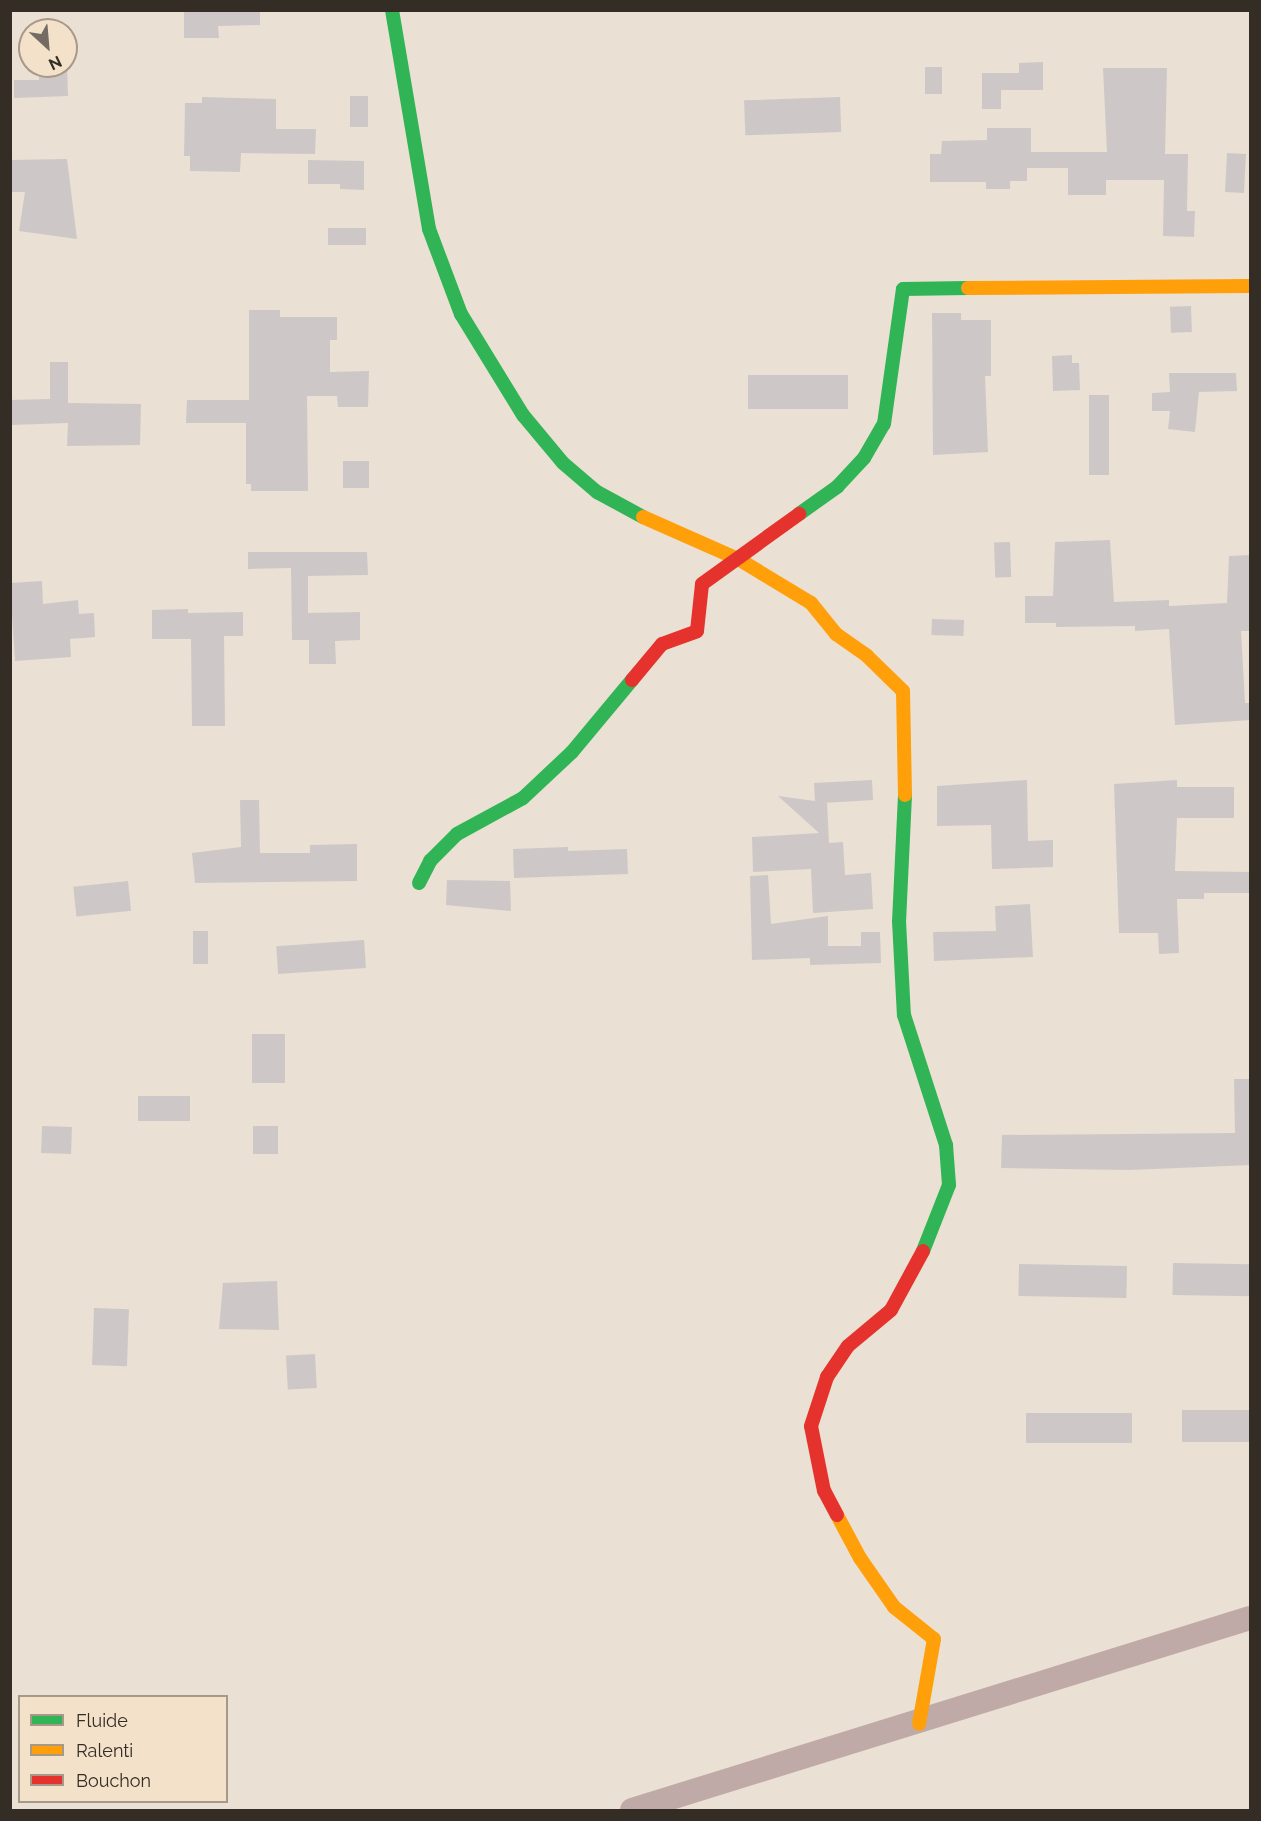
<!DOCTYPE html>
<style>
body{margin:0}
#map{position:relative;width:1261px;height:1821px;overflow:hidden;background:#eae0d3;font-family:Raleway,sans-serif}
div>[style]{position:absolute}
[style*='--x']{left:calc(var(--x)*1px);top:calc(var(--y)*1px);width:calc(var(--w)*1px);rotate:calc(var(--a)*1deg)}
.building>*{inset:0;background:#cdc8c7;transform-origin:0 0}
.street>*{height:24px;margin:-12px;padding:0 12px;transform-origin:12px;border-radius:12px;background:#c0aaa8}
.fast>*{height:14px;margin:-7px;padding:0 7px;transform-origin:7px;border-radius:7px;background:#30b455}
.slow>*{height:14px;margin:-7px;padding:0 7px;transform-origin:7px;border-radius:7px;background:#ff9f0a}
.jam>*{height:14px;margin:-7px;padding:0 7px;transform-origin:7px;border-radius:7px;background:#e5322d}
span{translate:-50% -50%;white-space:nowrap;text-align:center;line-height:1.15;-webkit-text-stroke:4.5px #f3e1ca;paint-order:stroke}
.frame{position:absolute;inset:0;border:12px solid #342d25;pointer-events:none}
.legend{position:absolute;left:18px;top:1695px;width:210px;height:108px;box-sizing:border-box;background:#f3e1ca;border:2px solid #a79988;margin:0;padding:8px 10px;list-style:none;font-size:18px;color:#342d25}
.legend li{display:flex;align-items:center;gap:12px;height:30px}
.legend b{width:30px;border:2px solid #a79988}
.north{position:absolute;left:18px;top:18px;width:60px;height:60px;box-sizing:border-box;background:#f3e1ca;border:2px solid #a79988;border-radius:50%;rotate:154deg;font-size:16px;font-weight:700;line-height:24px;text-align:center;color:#342d25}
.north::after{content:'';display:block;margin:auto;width:21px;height:27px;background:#746c62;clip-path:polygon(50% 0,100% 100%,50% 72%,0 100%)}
</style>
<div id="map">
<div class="building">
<i style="clip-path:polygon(184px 10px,260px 10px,260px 25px,218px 26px,219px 38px,184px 38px)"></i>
<i style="clip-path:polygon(1043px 62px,1043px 90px,1001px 90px,1001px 109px,982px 109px,982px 73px,1019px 73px,1019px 63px)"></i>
<i style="clip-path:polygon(39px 66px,67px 66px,68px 96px,14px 98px,14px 80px,39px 80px)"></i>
<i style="left:925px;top:67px;width:17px;height:27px"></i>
<i style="clip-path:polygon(1103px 68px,1167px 68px,1165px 154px,1188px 154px,1187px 211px,1195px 211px,1194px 237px,1163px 236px,1164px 180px,1106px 180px,1106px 195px,1068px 195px,1068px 168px,1027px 168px,1027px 181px,1010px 181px,1010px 189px,986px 189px,986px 182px,930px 182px,930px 154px,941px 154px,942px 141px,987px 140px,987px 128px,1031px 128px,1031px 152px,1107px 152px)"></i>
<i style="left:350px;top:96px;width:18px;height:31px"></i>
<i style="clip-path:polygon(202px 97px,276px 99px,276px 129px,316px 129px,315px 154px,241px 153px,240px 172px,190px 171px,190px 156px,184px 156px,185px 103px,202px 103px)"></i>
<i style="left:840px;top:97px;width:35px;height:96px;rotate:88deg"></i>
<i style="left:1227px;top:153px;width:19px;height:39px;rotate:3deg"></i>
<i style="clip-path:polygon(67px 159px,77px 239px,19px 231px,25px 192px,10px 192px,10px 160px)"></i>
<i style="clip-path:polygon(308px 160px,364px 161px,364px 190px,340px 189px,340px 184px,308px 184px)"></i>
<i style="left:366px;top:228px;width:17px;height:38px;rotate:90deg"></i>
<i style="left:1191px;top:306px;width:26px;height:21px;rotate:88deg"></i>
<i style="clip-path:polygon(249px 310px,280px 310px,280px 317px,337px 317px,337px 340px,330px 340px,330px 372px,369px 371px,368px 407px,338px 407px,337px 396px,307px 396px,308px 491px,251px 491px,251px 484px,246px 484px,246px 423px,186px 423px,187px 400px,249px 400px)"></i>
<i style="clip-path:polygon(932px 313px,961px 313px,961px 320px,991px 320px,991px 376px,985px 376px,988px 452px,933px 455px)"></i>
<i style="clip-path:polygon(1072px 355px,1072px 363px,1079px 363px,1080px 390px,1053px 391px,1052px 356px)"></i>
<i style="clip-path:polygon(50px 362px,68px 362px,68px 403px,141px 404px,140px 445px,67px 446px,68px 423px,10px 425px,10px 400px,50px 399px)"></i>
<i style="clip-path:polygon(1169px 373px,1236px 373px,1237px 391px,1199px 392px,1195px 432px,1168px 429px,1170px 411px,1152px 411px,1152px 393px,1170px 392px)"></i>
<i style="left:748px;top:375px;width:100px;height:34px"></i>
<i style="left:1109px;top:395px;width:80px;height:20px;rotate:90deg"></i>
<i style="left:343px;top:461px;width:26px;height:27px"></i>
<i style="clip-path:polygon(1110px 540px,1114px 602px,1169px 600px,1169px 606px,1227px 603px,1229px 556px,1251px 555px,1251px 631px,1241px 631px,1245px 703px,1251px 703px,1251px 720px,1175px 725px,1169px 629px,1135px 631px,1135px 626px,1056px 627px,1056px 623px,1025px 623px,1025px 596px,1053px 596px,1055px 542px)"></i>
<i style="left:1010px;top:542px;width:35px;height:16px;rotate:88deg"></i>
<i style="clip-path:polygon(248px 552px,367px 552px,368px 575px,308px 576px,308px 613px,360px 612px,360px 640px,335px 641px,336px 664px,309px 664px,309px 640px,292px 640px,291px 568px,248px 569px)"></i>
<i style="clip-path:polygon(42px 581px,43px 604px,78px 600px,79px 614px,94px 613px,95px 637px,70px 639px,71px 657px,15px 661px,10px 583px)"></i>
<i style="clip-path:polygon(188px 609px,188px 613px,243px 612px,243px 636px,224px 636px,225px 726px,192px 726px,191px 639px,152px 639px,152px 610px)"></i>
<i style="left:932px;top:619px;width:32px;height:16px;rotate:2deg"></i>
<i style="clip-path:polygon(872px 780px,873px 800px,823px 803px,827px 803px,829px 843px,843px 842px,845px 875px,871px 873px,873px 909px,813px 913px,811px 869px,753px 872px,752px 837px,819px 833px,778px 796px,815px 801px,814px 783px)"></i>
<i style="clip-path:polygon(1027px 780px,1028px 841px,1053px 840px,1053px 867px,992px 869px,991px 825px,937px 826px,937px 786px)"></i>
<i style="clip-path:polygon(1177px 780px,1177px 787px,1234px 787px,1234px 818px,1177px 818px,1175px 871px,1250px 872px,1250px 893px,1204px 893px,1204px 899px,1177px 899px,1179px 953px,1159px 954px,1158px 933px,1119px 933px,1114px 784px)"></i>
<i style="clip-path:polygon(240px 800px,259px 800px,260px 853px,310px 853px,310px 845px,357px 844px,357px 881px,195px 883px,192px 853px,241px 847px)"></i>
<i style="clip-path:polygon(568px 847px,568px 851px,627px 849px,628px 874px,514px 878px,513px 849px)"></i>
<i style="clip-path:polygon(768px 875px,771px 924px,828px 916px,828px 946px,861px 946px,861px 932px,880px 932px,881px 963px,810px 965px,810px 958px,752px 960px,750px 876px)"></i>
<i style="clip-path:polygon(447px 880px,510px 881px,511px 911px,446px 905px)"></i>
<i style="left:128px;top:881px;width:30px;height:55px;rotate:84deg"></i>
<i style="clip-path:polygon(1030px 904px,1033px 957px,934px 961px,933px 932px,996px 931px,995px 906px)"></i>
<i style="left:193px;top:931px;width:15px;height:33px"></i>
<i style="left:364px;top:940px;width:28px;height:88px;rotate:86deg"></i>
<i style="left:252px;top:1034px;width:33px;height:49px"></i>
<i style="clip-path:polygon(1234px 1079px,1251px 1079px,1251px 1165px,1129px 1170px,1001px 1168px,1002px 1135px,1235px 1133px)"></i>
<i style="left:190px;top:1096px;width:25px;height:52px;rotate:90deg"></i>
<i style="left:253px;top:1126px;width:25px;height:28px"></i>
<i style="left:72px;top:1127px;width:27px;height:30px;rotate:92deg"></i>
<i style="left:1173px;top:1263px;width:78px;height:32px;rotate:1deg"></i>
<i style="left:1019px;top:1264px;width:108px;height:32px;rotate:1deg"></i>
<i style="clip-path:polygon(277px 1281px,279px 1330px,219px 1329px,223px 1283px)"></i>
<i style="left:94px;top:1308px;width:35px;height:57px;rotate:2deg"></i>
<i style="left:315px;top:1354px;width:34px;height:29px;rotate:87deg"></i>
<i style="left:1182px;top:1410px;width:69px;height:32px"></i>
<i style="left:1132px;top:1413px;width:30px;height:106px;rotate:90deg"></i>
</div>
<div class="street">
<i style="--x:632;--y:1810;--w:647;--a:-17.26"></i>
</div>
<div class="fast">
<i style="--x:392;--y:10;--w:222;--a:80.4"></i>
<i style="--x:429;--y:229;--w:91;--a:69.4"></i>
<i style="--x:461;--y:314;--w:119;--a:58.5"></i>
<i style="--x:523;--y:415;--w:62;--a:50.2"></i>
<i style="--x:563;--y:463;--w:45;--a:40.5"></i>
<i style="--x:597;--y:492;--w:52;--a:28.5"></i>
<i style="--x:799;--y:514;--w:47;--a:-35.4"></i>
<i style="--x:837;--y:487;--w:40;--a:-47"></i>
<i style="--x:864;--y:458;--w:39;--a:-60"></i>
<i style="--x:884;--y:424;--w:136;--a:-82"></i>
<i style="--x:903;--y:289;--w:65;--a:-0.9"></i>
<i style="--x:905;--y:795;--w:126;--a:92.7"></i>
<i style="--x:899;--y:921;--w:94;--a:87"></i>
<i style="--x:904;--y:1015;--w:137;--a:72.1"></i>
<i style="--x:946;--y:1145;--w:40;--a:85.7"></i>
<i style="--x:949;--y:1185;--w:71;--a:111.5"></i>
<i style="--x:419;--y:883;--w:25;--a:-63"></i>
<i style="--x:430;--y:861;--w:38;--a:-45"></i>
<i style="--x:457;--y:834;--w:75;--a:-28.6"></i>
<i style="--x:523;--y:798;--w:67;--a:-43.2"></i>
<i style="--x:572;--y:752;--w:94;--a:-50.2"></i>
</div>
<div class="slow">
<i style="--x:968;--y:288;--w:282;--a:-0.4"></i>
<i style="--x:643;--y:517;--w:106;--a:23.9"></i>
<i style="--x:740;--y:560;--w:83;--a:31.2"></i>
<i style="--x:811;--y:603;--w:40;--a:51"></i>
<i style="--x:836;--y:634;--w:38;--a:35"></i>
<i style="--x:867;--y:656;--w:50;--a:44.2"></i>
<i style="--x:903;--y:691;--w:104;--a:88.9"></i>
<i style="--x:837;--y:1515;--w:49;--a:61.9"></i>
<i style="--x:860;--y:1558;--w:60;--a:55.2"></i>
<i style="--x:894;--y:1607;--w:51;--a:38.7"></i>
<i style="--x:934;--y:1639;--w:86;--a:100"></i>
</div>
<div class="jam">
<i style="--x:632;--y:680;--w:47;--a:-50.2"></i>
<i style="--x:662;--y:644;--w:37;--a:-20"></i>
<i style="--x:697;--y:631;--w:47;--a:-83.9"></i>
<i style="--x:702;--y:584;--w:120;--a:-35.8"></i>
<i style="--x:837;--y:1515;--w:27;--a:-118"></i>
<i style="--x:824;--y:1491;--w:66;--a:-101.3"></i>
<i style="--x:811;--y:1426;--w:52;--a:-71.9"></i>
<i style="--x:827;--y:1377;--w:37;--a:-56"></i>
<i style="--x:848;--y:1346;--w:56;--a:-39.9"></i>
<i style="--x:891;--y:1310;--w:67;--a:-61.5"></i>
</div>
<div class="frame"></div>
<ul class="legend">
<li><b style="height:8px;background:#30b455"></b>Fluide</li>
<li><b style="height:8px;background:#ff9f0a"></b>Ralenti</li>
<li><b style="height:8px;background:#e5322d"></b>Bouchon</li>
</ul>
<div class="north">N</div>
</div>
